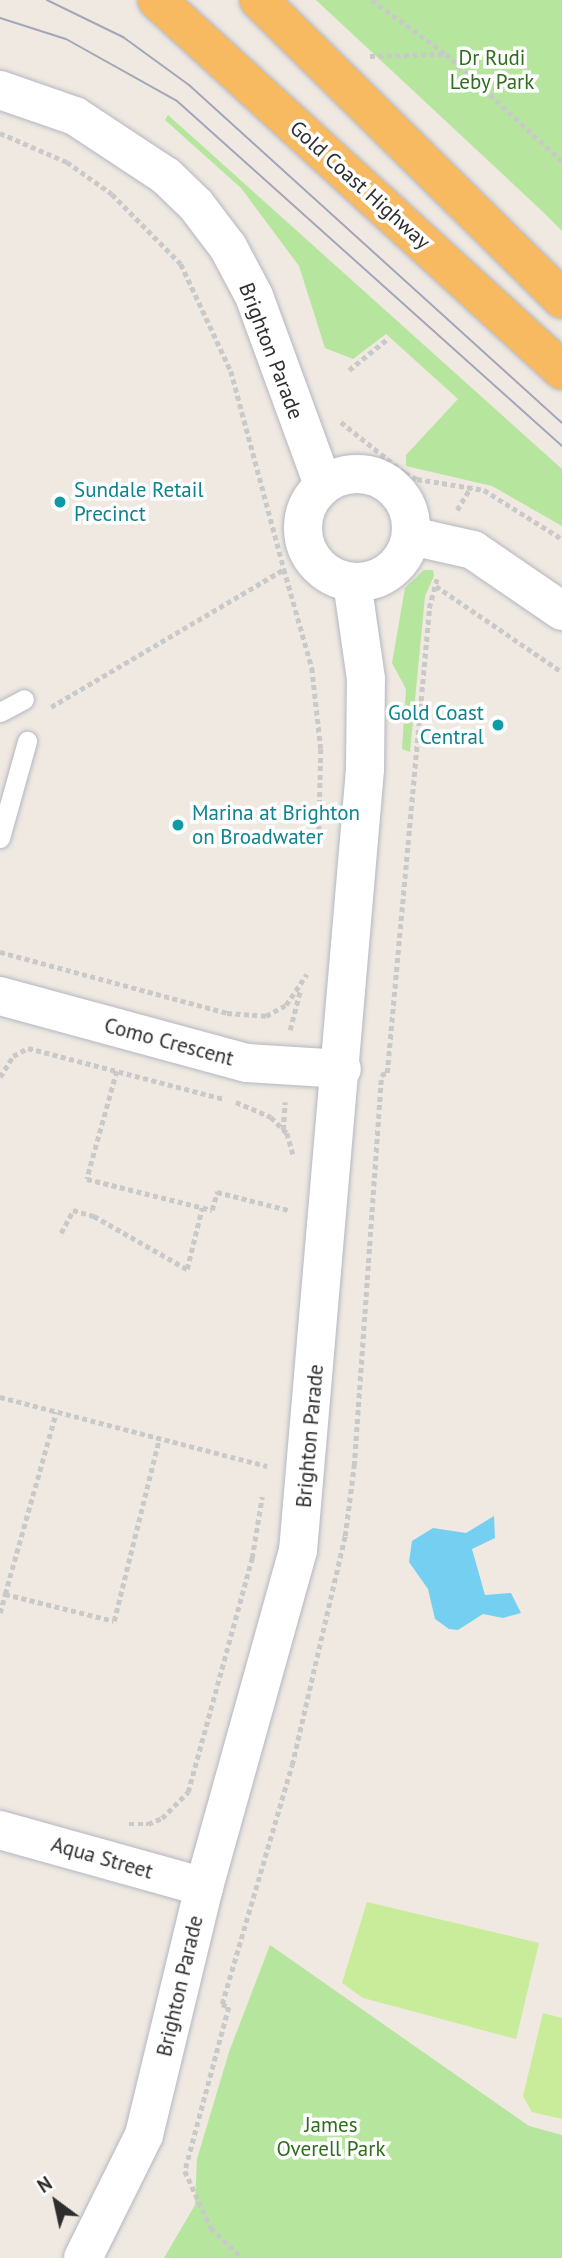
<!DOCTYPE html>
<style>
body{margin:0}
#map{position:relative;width:562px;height:2258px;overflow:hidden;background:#efe9e1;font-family:"PT Sans",sans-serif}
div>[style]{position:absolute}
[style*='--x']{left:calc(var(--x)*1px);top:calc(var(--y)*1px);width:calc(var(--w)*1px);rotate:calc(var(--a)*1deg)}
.green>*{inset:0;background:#b6e59e}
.pitch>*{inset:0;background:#c9ec9a}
.water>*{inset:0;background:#75cff0}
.path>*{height:4.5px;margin-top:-2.25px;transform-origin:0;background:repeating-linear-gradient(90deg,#c9c9c9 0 5px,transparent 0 8.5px)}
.roads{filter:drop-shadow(0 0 2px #b4b7c1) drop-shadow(0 0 2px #b4b7c1)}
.service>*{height:19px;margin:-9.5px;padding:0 9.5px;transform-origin:9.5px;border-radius:9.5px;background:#fff}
.minor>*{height:38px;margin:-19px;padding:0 19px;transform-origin:19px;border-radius:19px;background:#fff}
.minor>.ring{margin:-19px;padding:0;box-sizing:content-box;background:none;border:38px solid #fff;border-radius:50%}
.trunk>*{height:38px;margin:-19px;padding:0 19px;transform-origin:19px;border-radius:19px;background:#f8ba60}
.tram>*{height:2px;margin:-1px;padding:0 1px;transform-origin:1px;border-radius:1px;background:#a3a6b8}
.dots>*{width:19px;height:19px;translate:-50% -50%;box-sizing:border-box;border:4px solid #fff;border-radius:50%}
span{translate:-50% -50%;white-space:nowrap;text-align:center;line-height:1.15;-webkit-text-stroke:7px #fff;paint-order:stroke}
.park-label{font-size:21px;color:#2c6e1b}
.street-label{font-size:21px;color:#2e2e2e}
.culture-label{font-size:21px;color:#0d838f}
.left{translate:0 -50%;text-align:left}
.right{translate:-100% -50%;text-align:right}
.north{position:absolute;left:21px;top:2167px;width:70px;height:70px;-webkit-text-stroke:5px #fff;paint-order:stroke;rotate:327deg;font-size:19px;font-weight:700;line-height:28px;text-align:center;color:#2e2e2e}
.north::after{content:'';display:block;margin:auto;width:24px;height:32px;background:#2e2e2e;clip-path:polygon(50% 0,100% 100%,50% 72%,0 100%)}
</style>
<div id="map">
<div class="green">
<i style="clip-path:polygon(316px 0,562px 0,562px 231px,542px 211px)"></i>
<i style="clip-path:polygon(168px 115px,562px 469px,562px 526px,492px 486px,406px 466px,406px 455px,458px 399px,386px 334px,353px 359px,325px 348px,299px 266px,241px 188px,165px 120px)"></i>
<i style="clip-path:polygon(424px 570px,433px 570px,434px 576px,425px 596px,410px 752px,402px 749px,406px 689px,392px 663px,405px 588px)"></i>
<i style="clip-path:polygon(270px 1945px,529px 2126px,562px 2135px,562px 2258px,164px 2258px,195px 2205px,197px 2159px,229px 2052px)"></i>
</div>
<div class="pitch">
<i style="clip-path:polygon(367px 1902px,539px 1943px,516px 2039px,363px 1998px,342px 1983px)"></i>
<i style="clip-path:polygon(543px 2013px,562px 2018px,562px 2119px,532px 2112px,523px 2096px)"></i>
</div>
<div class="water">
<i style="clip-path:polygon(494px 1516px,495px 1538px,472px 1549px,485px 1595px,511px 1593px,521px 1613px,503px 1618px,483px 1614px,458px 1630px,449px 1629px,435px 1619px,428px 1589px,409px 1562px,412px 1541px,433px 1528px,466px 1533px)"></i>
</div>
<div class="path">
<i style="--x:372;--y:0;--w:92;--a:36.1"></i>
<i style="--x:446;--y:54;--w:158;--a:42.7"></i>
<i style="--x:370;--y:56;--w:75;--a:-1.5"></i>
<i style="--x:0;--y:133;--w:73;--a:23.4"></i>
<i style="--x:67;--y:162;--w:55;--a:35.4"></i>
<i style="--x:112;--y:194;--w:98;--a:45.4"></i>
<i style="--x:181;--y:264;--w:118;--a:65"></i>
<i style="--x:231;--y:371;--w:205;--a:75"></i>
<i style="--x:349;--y:370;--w:48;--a:-39"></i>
<i style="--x:341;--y:422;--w:82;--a:38.6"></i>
<i style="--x:405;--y:473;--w:13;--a:27"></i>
<i style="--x:417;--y:479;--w:68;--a:9.3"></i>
<i style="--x:484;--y:490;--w:92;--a:32.1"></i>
<i style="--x:457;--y:510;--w:27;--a:-59"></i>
<i style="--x:436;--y:586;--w:153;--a:34.3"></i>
<i style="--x:51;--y:707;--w:271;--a:-30.6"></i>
<i style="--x:284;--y:569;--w:103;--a:74.2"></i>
<i style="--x:312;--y:668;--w:81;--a:83.7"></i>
<i style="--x:321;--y:749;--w:84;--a:91.4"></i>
<i style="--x:0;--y:952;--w:235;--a:15"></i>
<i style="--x:227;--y:1013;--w:39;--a:4"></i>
<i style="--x:266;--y:1016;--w:23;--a:-29"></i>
<i style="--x:286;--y:1005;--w:37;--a:-56"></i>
<i style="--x:290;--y:1030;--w:40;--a:-75.6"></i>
<i style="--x:117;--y:1071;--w:112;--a:105.5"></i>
<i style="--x:87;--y:1179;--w:129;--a:13.9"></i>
<i style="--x:212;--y:1210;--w:19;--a:-74"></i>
<i style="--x:217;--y:1192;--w:73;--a:14.2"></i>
<i style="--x:0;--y:1077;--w:25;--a:-58"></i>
<i style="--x:13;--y:1056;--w:17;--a:-28"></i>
<i style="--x:28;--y:1048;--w:203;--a:14.6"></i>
<i style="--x:236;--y:1102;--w:38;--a:23"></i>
<i style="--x:271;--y:1117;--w:23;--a:45"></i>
<i style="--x:287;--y:1133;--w:22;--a:74"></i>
<i style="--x:283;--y:1130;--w:28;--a:-86"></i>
<i style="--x:61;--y:1233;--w:26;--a:-62"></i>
<i style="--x:73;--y:1210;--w:22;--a:16"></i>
<i style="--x:94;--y:1216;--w:107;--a:29.7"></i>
<i style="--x:187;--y:1269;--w:63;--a:-76.2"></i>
<i style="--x:0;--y:1397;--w:276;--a:14.5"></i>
<i style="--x:5;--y:1594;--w:189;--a:-74.3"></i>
<i style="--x:0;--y:1613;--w:20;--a:-75"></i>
<i style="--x:5;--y:1594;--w:112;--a:13.9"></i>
<i style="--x:114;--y:1621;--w:187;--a:-76.1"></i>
<i style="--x:129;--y:1824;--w:19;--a:0"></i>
<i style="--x:148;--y:1824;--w:15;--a:-23"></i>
<i style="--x:162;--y:1818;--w:37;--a:-45"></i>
<i style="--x:188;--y:1792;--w:243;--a:-74.7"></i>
<i style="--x:252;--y:1558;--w:62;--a:-80.7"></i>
<i style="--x:222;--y:2004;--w:249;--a:-73.7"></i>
<i style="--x:292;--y:1765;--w:235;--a:-77"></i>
<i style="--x:345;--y:1536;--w:71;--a:-82.7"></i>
<i style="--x:354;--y:1466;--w:392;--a:-86"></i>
<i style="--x:381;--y:1075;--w:6;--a:-18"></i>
<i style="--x:387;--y:1073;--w:467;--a:-84.8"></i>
<i style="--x:429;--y:608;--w:30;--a:-75"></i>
<i style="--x:222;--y:2004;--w:8;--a:23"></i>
<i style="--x:229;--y:2007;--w:170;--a:105"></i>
<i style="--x:185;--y:2171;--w:63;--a:65.5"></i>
<i style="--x:211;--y:2228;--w:43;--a:44.1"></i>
</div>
<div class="roads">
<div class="service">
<i style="--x:0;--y:712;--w:27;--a:-28"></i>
<i style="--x:0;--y:838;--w:101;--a:-74.4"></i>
</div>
<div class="minor">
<i style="--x:0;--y:90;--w:79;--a:19.1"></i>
<i style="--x:75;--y:116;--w:109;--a:33.4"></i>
<i style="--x:166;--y:176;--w:42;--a:44"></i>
<i style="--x:196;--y:205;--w:53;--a:52.7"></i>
<i style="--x:228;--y:247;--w:55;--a:62"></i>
<i style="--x:254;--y:296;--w:201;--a:69.9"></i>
<i class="ring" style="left:303px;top:474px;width:70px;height:70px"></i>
<i style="--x:411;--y:536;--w:64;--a:12.7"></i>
<i style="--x:473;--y:550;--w:108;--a:34.4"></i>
<i style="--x:0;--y:996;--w:256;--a:15.2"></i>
<i style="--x:247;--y:1063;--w:95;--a:3.6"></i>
<i style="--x:0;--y:1830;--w:212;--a:15.6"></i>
<i style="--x:83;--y:2258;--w:137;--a:-63.6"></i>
<i style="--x:144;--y:2135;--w:255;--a:-76.4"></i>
<i style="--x:204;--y:1887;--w:349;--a:-74.4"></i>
<i style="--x:298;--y:1551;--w:785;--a:-85.1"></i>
<i style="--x:365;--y:769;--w:90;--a:-89.4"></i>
<i style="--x:366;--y:679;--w:98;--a:-98.2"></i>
</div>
<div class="trunk">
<i style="--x:157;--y:0;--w:549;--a:42.41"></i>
<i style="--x:259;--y:0;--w:426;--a:44.6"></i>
</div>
</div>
<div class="tram">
<i style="--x:47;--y:0;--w:85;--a:26"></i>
<i style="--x:123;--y:37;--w:82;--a:36"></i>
<i style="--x:189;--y:85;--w:503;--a:42.18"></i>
<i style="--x:0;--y:18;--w:69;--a:17.7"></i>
<i style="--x:66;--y:39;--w:127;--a:29.2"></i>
<i style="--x:177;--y:101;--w:517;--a:41.86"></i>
</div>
<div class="dots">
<i style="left:60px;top:502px;background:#0f9aa8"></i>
<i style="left:498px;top:725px;background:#0f9aa8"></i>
<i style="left:178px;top:825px;background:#0f9aa8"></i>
</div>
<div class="park-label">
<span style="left:492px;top:70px">Dr Rudi<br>Leby Park</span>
<span style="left:331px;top:2137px">James<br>Overell Park</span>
</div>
<div class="street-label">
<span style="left:360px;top:185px;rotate:42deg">Gold Coast Highway</span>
<span style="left:271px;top:351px;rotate:69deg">Brighton Parade</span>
<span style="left:169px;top:1042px;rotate:15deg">Como Crescent</span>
<span style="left:310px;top:1436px;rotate:-85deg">Brighton Parade</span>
<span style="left:102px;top:1858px;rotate:16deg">Aqua Street</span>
<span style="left:180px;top:1986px;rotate:-77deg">Brighton Parade</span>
</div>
<div class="culture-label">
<span class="left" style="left:74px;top:502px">Sundale Retail<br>Precinct</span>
<span class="right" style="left:484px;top:725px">Gold Coast<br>Central</span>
<span class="left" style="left:192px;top:825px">Marina at Brighton<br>on Broadwater</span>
</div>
<div class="north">N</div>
</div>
